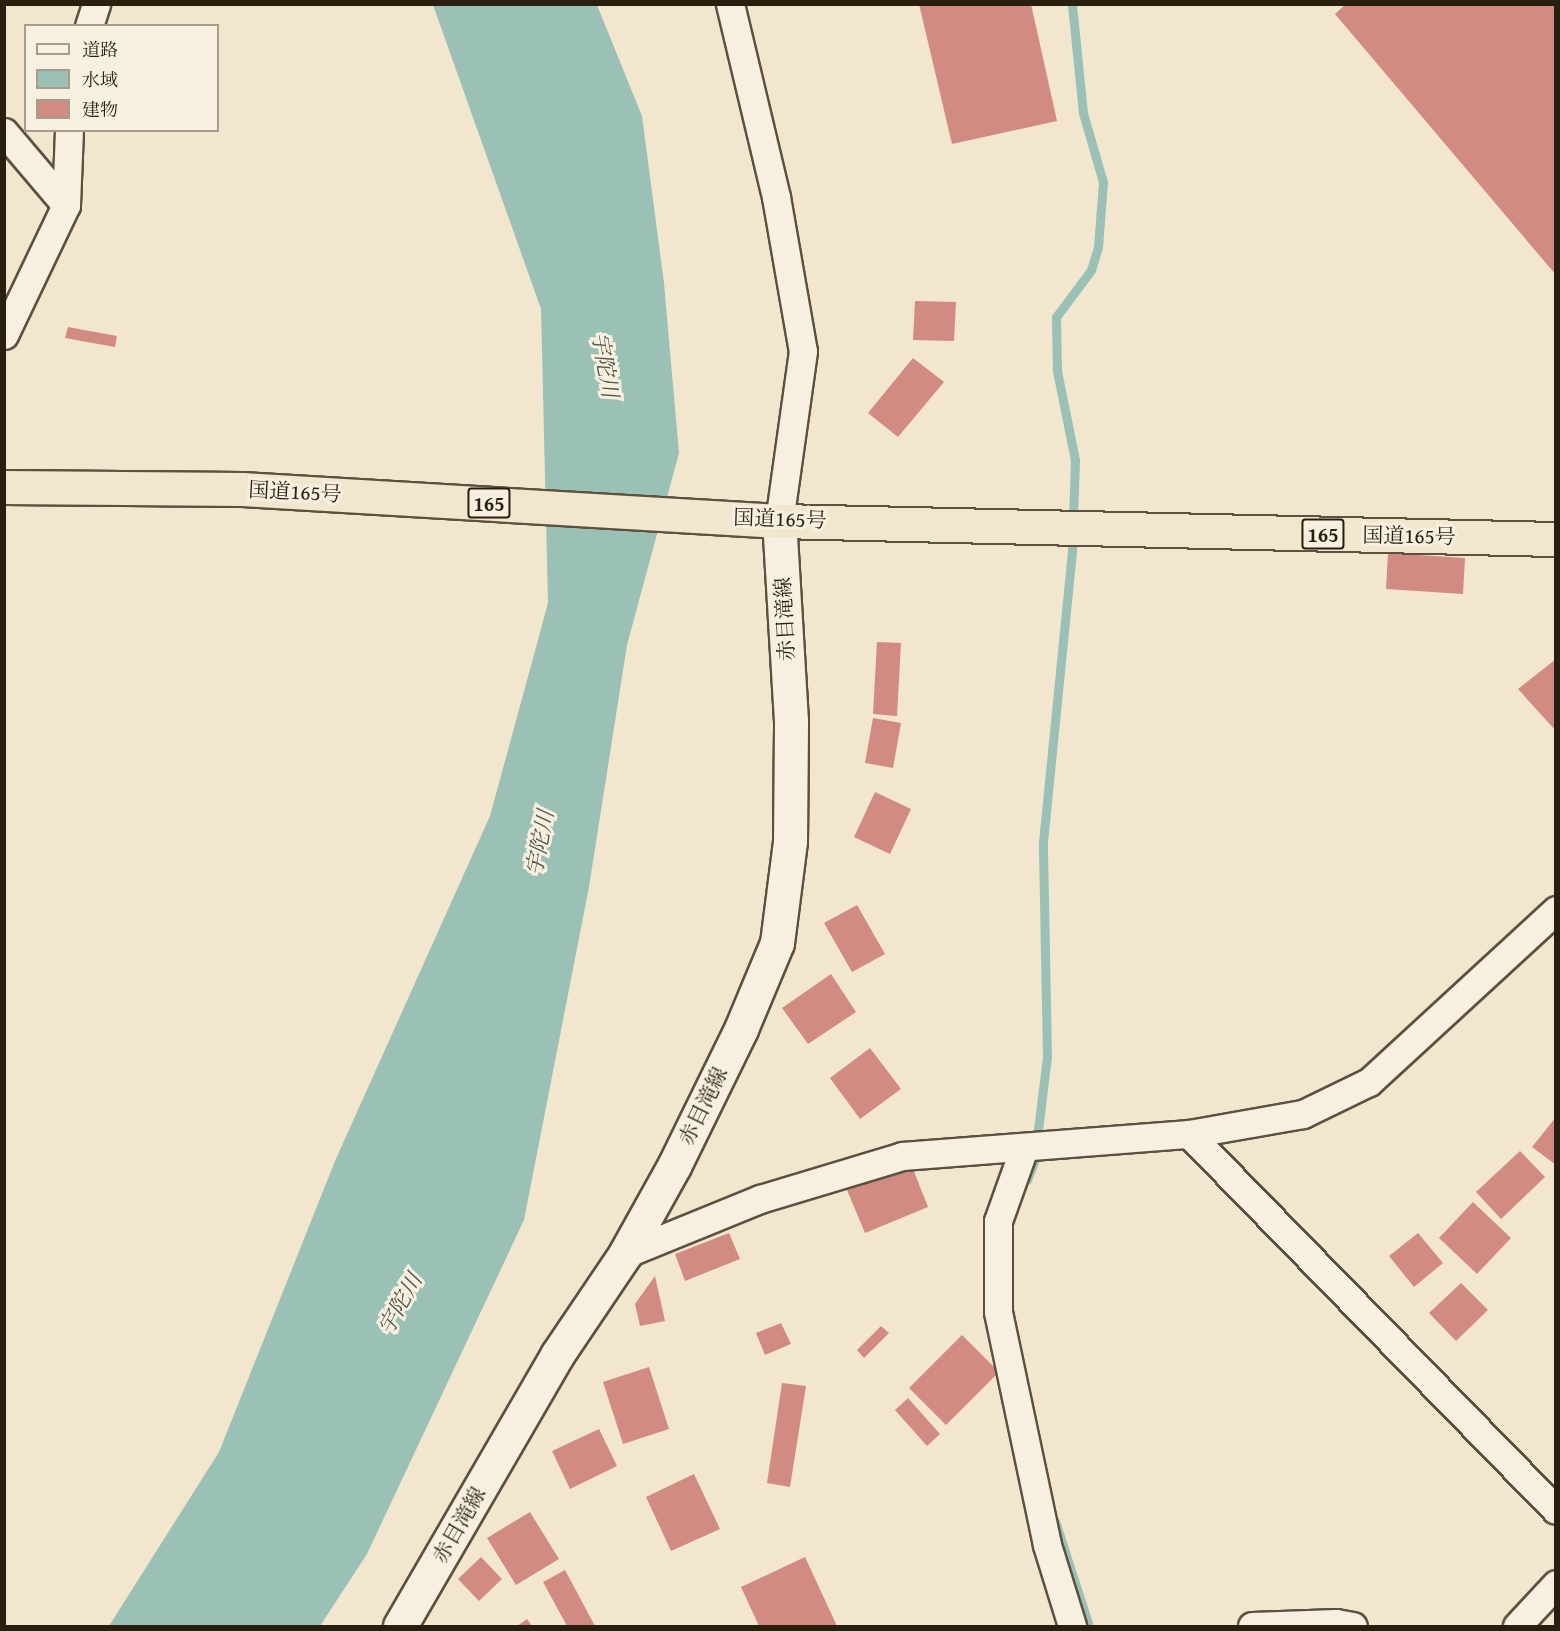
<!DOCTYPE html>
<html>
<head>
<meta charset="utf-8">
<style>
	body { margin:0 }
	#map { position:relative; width:1560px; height:1631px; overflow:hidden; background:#f3e6ce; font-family:"Gentium Book Plus","Noto Serif JP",serif }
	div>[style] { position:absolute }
	.water>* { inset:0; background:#9bc0b6 }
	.stream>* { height:9px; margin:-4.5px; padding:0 4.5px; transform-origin:4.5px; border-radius:4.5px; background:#9bc0b6 }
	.building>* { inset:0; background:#d18b82 }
	.roads { filter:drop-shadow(2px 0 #5c513f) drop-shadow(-2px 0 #5c513f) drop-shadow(0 2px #5c513f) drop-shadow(0 -2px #5c513f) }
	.street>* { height:27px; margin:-13.5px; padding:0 13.5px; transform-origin:13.5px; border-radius:13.5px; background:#f7efdf }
	.secondary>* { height:33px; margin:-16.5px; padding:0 16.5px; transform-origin:16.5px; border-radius:16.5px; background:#f7efdf }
	.highway>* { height:33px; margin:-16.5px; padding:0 16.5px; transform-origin:16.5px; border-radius:16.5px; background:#f3e6ce }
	span { translate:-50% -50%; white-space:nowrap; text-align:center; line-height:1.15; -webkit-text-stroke:6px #f7efdf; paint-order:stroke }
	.shield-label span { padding:2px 4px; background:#f7efdf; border:2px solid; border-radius:4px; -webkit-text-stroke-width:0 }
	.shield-label { font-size:20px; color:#2a1f0f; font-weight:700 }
	.street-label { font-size:21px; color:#2a1f0f }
	.water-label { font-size:22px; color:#525749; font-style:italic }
	.frame { position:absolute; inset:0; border:6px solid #2a1f0f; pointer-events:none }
	.legend { position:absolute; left:24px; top:24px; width:195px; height:108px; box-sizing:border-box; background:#f7efdf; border:2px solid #a59c8c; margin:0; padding:8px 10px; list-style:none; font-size:18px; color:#2a1f0f }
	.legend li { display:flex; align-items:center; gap:12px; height:30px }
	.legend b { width:30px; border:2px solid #a59c8c }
</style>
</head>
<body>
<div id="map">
	<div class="water">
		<i style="clip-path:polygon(433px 5px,597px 5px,642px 116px,664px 283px,679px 453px,627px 645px,589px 887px,524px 1220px,367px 1554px,320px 1626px,109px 1626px,219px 1452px,335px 1161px,490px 816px,548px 603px,541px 309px)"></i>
	</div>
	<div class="stream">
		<i style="left:1038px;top:1130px;width:74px;rotate:-83deg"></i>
		<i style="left:1047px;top:1057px;width:215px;rotate:-91.1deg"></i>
		<i style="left:1043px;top:842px;width:293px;rotate:-84.3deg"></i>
		<i style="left:1072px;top:550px;width:90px;rotate:-88.1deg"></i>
		<i style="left:1075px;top:460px;width:91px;rotate:-101.4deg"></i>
		<i style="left:1057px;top:371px;width:54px;rotate:-91.1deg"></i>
		<i style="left:1056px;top:317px;width:59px;rotate:-53.3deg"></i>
		<i style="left:1091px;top:270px;width:24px;rotate:-73deg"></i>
		<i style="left:1098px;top:247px;width:65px;rotate:-85.6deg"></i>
		<i style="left:1103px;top:182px;width:72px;rotate:-106.2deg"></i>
		<i style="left:1083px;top:113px;width:110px;rotate:-95.8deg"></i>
		<i style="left:1027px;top:1180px;width:25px;rotate:-69deg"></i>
		<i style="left:1055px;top:1521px;width:110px;rotate:72.1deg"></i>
	</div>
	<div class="building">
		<i style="clip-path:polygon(919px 4px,1031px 4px,1057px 121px,952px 144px)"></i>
		<i style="clip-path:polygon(1346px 4px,1556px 4px,1556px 275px,1335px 14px)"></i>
		<i style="clip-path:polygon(915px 301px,956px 302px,954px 341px,913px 340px)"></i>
		<i style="clip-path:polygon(68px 327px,117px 336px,115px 347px,65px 338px)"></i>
		<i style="clip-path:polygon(913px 358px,944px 382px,898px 437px,868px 413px)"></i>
		<i style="clip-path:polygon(1388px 553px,1465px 558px,1463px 594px,1386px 589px)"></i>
		<i style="clip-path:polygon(877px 642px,901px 643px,897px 716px,873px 714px)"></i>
		<i style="clip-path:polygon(1556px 659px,1556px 731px,1518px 689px)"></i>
		<i style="clip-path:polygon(873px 718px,901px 723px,893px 768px,865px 763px)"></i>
		<i style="clip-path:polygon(875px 792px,911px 809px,890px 854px,854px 837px)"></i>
		<i style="clip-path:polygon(857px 905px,885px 954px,852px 972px,824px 923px)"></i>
		<i style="clip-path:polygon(831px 974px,856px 1012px,808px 1044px,782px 1008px)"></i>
		<i style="clip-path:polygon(870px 1048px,901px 1089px,860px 1119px,830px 1078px)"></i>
		<i style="clip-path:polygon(1556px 1117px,1556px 1165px,1532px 1147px)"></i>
		<i style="clip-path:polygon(1520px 1151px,1545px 1177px,1501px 1219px,1476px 1192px)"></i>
		<i style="clip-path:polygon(911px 1164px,928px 1207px,865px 1233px,847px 1190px)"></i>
		<i style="clip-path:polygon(1473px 1202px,1511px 1238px,1477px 1274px,1439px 1238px)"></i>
		<i style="clip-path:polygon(729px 1233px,740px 1259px,685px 1281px,675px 1254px)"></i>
		<i style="clip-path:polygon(1418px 1233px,1443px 1263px,1414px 1287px,1389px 1256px)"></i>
		<i style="clip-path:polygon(655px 1276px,665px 1321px,640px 1326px,635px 1304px)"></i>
		<i style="clip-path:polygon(1461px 1283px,1488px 1310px,1456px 1341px,1429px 1313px)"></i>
		<i style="clip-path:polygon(781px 1323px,791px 1344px,765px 1355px,756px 1333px)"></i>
		<i style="clip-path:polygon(881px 1326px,889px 1333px,864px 1358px,857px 1350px)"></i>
		<i style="clip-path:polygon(962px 1335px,999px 1372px,946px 1425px,909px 1388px)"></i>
		<i style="clip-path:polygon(649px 1367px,669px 1429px,623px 1444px,603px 1382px)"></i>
		<i style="clip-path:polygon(782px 1383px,806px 1386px,790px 1487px,767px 1483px)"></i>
		<i style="clip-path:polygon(908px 1398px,940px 1434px,927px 1446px,895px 1410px)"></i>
		<i style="clip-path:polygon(599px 1429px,617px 1466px,570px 1489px,552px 1451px)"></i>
		<i style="clip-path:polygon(694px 1474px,720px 1529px,671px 1551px,646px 1497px)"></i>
		<i style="clip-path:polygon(530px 1512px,559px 1559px,516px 1585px,487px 1538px)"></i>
		<i style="clip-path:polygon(481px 1557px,502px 1579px,479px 1601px,458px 1579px)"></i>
		<i style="clip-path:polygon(805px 1557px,837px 1626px,759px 1626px,741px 1587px)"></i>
		<i style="clip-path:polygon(565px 1570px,595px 1626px,567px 1626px,543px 1582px)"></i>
		<i style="clip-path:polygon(527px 1619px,532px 1626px,517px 1626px)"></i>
	</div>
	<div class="roads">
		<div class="street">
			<i style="left:730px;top:4px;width:198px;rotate:76.6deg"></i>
			<i style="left:776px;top:197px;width:156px;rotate:80.1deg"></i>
			<i style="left:803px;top:351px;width:172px;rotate:98deg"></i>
			<i style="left:89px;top:26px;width:23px;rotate:-72deg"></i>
			<i style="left:4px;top:132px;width:96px;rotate:49.7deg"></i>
			<i style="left:4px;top:335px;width:144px;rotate:-64.5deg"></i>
			<i style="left:66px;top:205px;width:75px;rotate:-87.7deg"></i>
			<i style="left:1189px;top:1134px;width:525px;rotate:45.69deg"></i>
			<i style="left:1024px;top:1148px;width:77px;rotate:109.6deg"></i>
			<i style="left:998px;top:1221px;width:91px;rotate:90deg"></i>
			<i style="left:998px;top:1312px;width:238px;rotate:78.1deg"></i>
			<i style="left:1047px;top:1545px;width:85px;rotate:72.8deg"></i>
			<i style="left:625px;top:1254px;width:146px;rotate:-22.2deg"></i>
			<i style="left:760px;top:1199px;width:148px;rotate:-16.8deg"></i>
			<i style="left:902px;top:1156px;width:288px;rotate:-4.4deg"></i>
			<i style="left:1189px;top:1134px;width:116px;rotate:-10deg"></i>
			<i style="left:1303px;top:1114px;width:73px;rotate:-25.9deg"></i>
			<i style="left:1369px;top:1082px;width:254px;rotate:-42.6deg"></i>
			<i style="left:1252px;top:1626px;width:84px;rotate:-2deg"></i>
			<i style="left:1336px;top:1623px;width:17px;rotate:10deg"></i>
			<i style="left:1517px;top:1626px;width:57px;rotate:-47.1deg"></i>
		</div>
		<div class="secondary">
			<i style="left:400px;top:1626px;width:313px;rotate:-59.9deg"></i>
			<i style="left:557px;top:1355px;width:122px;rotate:-56deg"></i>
			<i style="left:625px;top:1254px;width:101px;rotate:-60.9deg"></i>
			<i style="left:674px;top:1166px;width:153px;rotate:-63.9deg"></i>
			<i style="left:741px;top:1029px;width:93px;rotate:-67.3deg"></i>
			<i style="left:777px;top:943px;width:103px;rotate:-82.7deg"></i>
			<i style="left:790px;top:841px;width:120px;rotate:-89.5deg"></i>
			<i style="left:791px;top:721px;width:200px;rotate:-93.4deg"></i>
		</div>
		<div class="highway">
			<i style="left:4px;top:487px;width:238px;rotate:0.5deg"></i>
			<i style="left:242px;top:489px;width:538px;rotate:3.41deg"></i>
			<i style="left:779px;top:521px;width:777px;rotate:1.33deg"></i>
		</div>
	</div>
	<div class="shield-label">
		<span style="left:489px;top:503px">165</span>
		<span style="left:1323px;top:534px">165</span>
	</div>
	<div class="street-label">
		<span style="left:295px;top:492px;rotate:3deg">国道165号</span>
		<span style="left:780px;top:519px;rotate:2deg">国道165号</span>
		<span style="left:1409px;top:536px;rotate:1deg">国道165号</span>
		<span style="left:785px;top:619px;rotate:-93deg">赤目滝線</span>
		<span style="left:703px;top:1106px;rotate:-64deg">赤目滝線</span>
		<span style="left:459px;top:1525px;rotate:-60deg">赤目滝線</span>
	</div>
	<div class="water-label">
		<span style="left:605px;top:365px;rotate:80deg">宇陀川</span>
		<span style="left:540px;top:843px;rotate:-79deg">宇陀川</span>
		<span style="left:400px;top:1304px;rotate:-61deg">宇陀川</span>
	</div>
	<div class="frame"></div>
	<ul class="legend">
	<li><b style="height:8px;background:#f7efdf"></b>道路</li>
	<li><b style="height:16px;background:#9bc0b6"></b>水域</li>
	<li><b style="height:16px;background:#d18b82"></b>建物</li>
	</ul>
</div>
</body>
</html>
